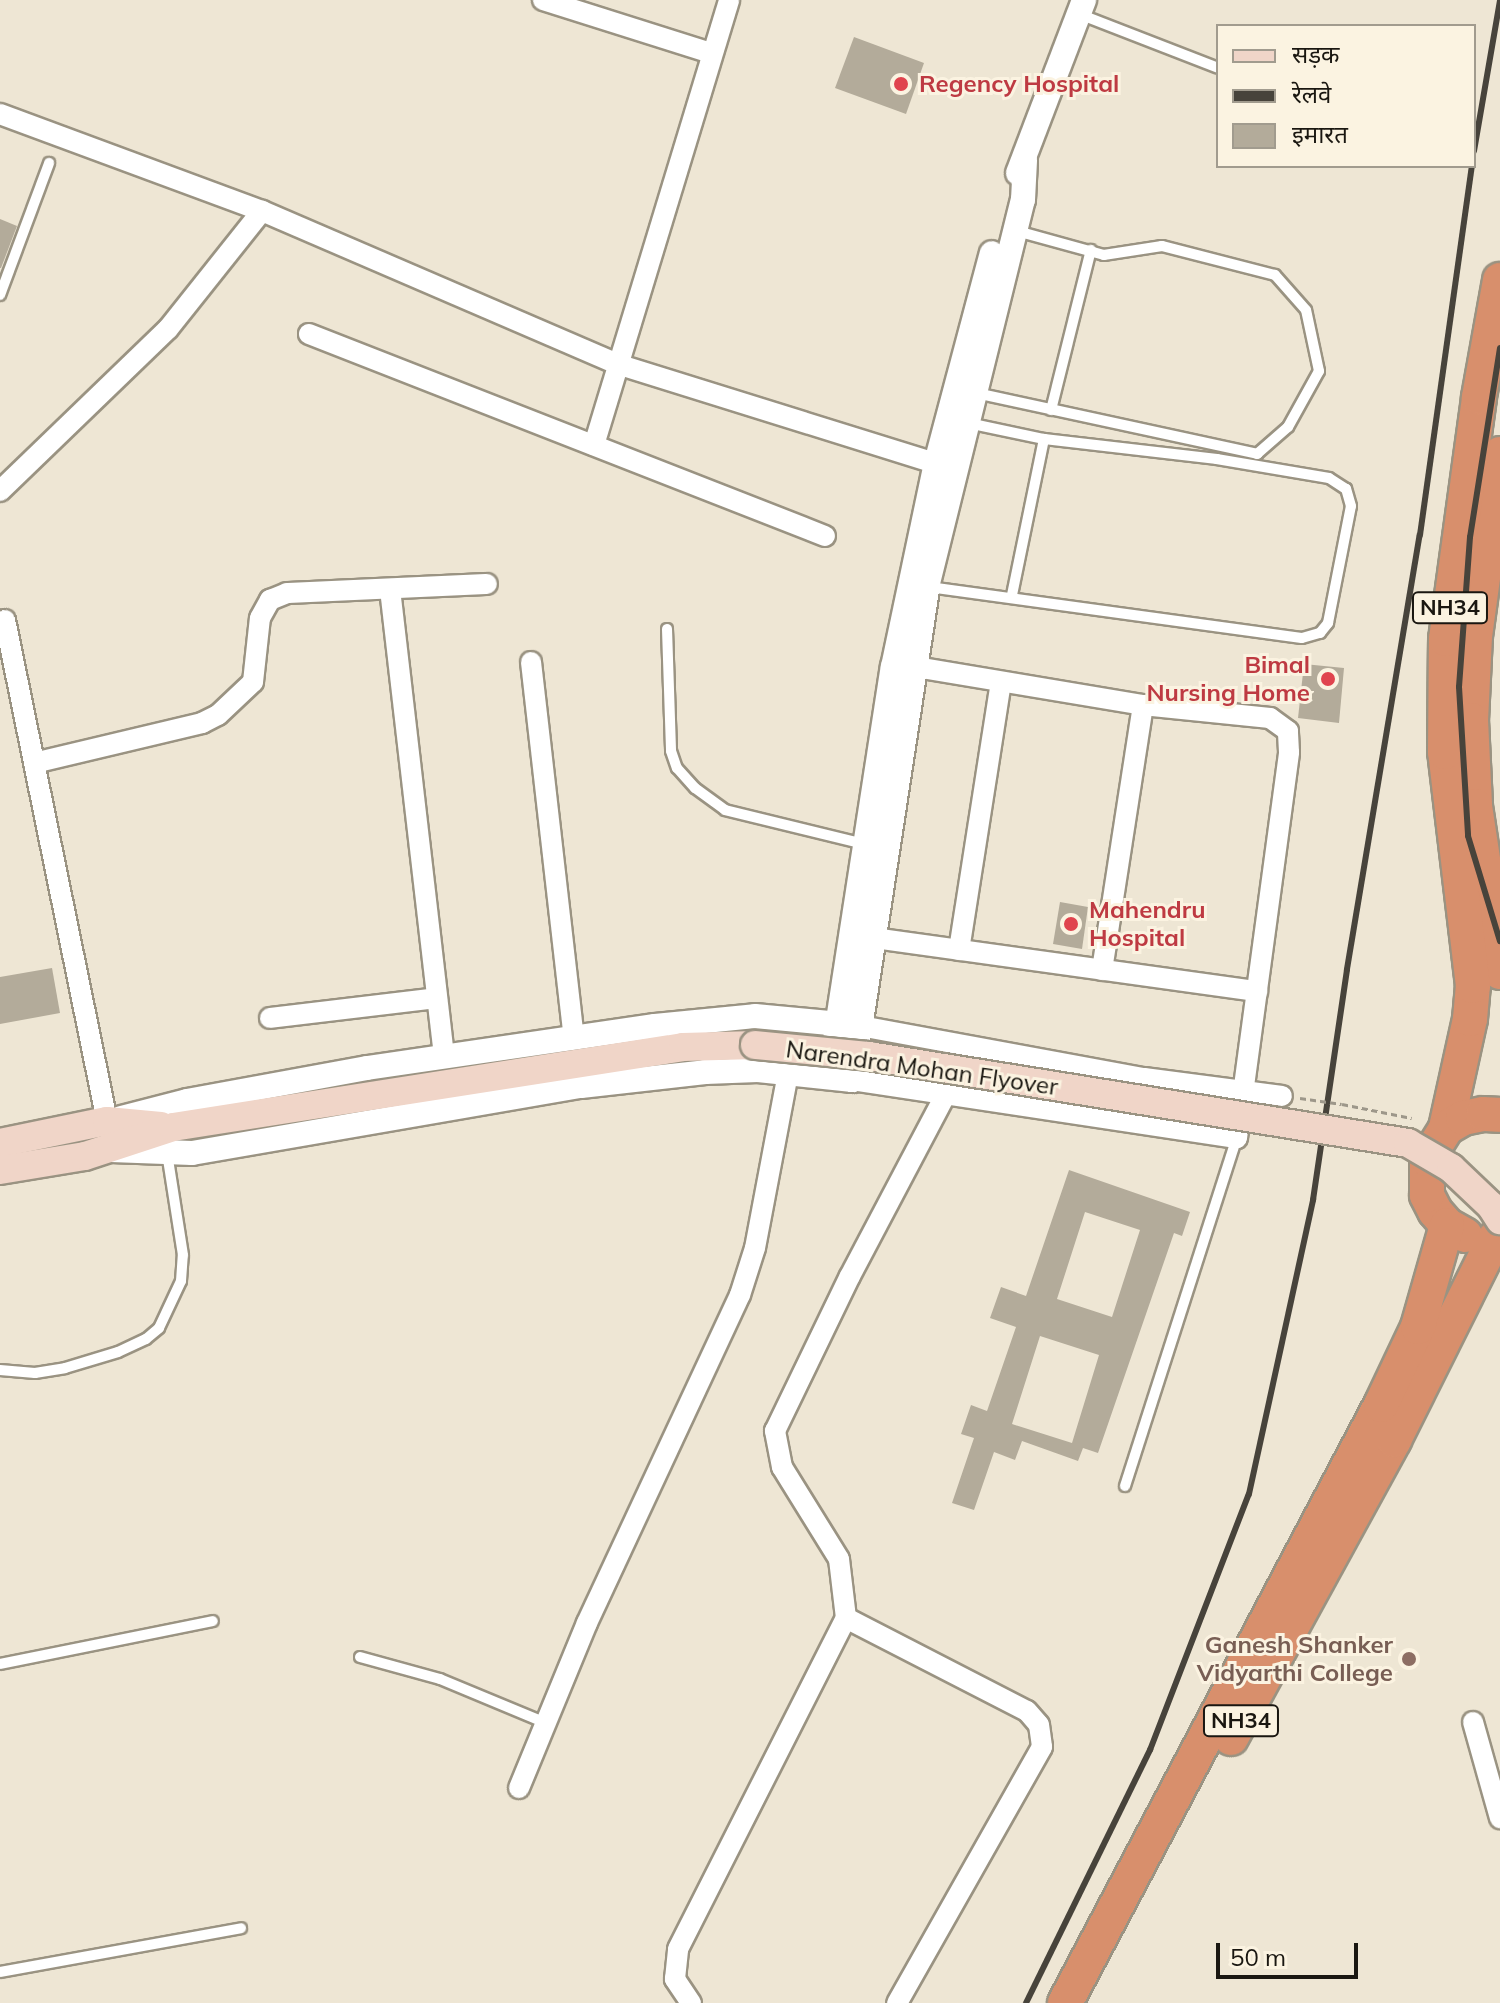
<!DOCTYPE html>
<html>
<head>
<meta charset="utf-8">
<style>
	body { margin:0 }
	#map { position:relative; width:1500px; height:2003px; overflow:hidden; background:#eee6d4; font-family:Mulish,"Noto Sans Devanagari",sans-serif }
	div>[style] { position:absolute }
	.building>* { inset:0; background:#b3ab9a }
	.path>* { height:3px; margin-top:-1.5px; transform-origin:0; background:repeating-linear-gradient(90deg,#9d978a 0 6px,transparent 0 10px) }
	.roads { filter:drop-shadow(2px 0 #9a9382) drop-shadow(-2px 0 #9a9382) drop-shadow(0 2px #9a9382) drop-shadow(0 -2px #9a9382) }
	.service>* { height:10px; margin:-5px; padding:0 5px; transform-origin:5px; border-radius:5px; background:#fff }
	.minor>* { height:20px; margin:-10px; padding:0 10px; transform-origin:10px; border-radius:10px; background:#fff }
	.tertiary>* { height:24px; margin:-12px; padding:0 12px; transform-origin:12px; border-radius:12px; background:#fff }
	.secondary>* { height:28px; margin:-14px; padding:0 14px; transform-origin:14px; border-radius:14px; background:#f0d5c8 }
	.trunk>* { height:34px; margin:-17px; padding:0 17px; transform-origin:17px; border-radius:17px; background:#d88f6c }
	.rail>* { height:6px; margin:-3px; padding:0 3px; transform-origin:3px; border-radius:3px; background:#47433b }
	.path-bridge>* { height:3px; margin-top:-1.5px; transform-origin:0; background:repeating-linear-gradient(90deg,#9d978a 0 6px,transparent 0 10px) }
	.bridges { filter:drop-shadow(2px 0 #9a9382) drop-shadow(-2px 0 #9a9382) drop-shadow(0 2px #9a9382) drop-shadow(0 -2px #9a9382) }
	.secondary-bridge>* { height:28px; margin:-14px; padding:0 14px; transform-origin:14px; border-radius:14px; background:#f0d5c8 }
	.dots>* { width:22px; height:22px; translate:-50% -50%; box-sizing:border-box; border:4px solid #fbf3e1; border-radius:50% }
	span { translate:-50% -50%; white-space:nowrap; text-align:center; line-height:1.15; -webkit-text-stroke:6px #fbf3e1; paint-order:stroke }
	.shield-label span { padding:2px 6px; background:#fbf3e1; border:2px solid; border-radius:6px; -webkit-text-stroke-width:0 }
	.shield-label { font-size:22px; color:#1a1711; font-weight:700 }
	.health-label { font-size:24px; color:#be3a42; font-weight:700 }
	.left { translate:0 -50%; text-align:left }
	.right { translate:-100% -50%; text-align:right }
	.street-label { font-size:24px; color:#1a1711 }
	.education-label { font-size:24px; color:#785e54; font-weight:700 }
	.legend { position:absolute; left:1216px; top:24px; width:260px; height:144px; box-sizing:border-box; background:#fbf3e1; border:2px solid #a19b8e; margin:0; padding:10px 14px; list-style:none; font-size:24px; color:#1a1711 }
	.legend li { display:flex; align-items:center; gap:16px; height:40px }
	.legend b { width:40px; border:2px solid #a19b8e }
	.scale { position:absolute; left:1216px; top:1943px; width:142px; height:36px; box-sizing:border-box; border:4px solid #1a1711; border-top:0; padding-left:10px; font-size:24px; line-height:28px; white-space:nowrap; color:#1a1711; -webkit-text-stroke:6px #fbf3e1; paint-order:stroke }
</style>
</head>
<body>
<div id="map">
	<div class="building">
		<i style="clip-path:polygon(854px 37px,924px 63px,906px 114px,835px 88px)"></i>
		<i style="clip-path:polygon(0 219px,17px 226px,1px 268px,0 268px)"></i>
		<i style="clip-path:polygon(1304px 664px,1344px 668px,1339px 723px,1298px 718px)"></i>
		<i style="clip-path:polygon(1060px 902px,1088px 907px,1082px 949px,1053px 944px)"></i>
		<i style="clip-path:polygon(52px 968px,60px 1013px,0 1024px,0 977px)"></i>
		<i style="clip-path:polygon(evenodd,1069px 1170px,1190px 1212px,1182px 1236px,1174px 1233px,1098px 1453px,1083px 1448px,1078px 1461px,1022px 1441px,1015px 1460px,994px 1452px,974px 1510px,952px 1503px,974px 1438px,961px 1434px,971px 1405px,987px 1411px,1016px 1327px,990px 1318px,1001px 1287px,1026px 1296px,1069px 1170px,1085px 1212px,1140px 1230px,1112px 1317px,1057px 1299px,1085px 1212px,1069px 1170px,1040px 1336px,1099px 1355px,1072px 1443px,1012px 1424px,1040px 1336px)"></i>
	</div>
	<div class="path">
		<i style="left:1342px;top:1104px;width:71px;rotate:11.3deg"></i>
	</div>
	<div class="roads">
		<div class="service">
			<i style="left:1079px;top:14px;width:149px;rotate:21.2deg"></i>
			<i style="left:0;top:295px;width:141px;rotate:-69.6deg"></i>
			<i style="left:976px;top:393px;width:288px;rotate:12.2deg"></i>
			<i style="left:1257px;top:454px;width:41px;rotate:-41.1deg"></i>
			<i style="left:1288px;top:427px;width:64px;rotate:-61deg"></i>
			<i style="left:1319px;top:371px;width:62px;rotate:-102deg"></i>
			<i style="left:1306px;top:310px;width:47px;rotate:-131.5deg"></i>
			<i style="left:1275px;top:275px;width:117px;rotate:-165.6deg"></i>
			<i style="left:1162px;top:246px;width:59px;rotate:171.2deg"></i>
			<i style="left:1104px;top:255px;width:90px;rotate:-164.6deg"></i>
			<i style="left:1051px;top:410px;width:165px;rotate:-76deg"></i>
			<i style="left:968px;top:423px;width:78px;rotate:11.9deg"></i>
			<i style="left:929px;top:587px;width:376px;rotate:7.8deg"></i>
			<i style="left:1302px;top:638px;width:19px;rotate:-16deg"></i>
			<i style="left:1320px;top:633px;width:13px;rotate:-51deg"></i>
			<i style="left:1328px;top:623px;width:119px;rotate:-78.9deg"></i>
			<i style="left:1351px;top:506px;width:18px;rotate:-106deg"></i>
			<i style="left:1346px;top:489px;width:20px;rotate:-147deg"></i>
			<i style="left:1329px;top:478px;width:114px;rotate:-170.4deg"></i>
			<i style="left:1217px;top:459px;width:174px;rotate:-173.4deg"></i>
			<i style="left:1044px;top:439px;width:159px;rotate:101.6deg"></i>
			<i style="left:667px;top:629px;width:122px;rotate:88.1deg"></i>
			<i style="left:671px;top:751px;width:18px;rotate:71deg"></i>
			<i style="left:677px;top:768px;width:27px;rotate:48deg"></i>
			<i style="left:695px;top:788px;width:37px;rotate:36deg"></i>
			<i style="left:725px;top:810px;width:144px;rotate:13.7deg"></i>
			<i style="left:0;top:1370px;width:35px;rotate:5deg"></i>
			<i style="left:35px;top:1373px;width:30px;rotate:-9deg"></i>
			<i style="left:65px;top:1368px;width:55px;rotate:-16.8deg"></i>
			<i style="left:118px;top:1352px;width:31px;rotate:-25deg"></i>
			<i style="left:146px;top:1339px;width:17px;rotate:-40deg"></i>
			<i style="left:159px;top:1328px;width:52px;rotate:-64.9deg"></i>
			<i style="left:181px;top:1281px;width:26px;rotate:-86deg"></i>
			<i style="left:183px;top:1255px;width:103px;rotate:-98.9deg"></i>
			<i style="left:1125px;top:1486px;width:366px;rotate:-72.2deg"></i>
			<i style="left:360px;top:1657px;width:83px;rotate:15.4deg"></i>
			<i style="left:440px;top:1679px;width:115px;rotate:22.5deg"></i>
			<i style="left:0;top:1664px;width:217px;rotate:-11.4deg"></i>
			<i style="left:0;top:1972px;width:245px;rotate:-10.3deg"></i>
		</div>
		<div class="minor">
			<i style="left:543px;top:0;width:176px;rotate:17.5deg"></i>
			<i style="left:0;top:114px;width:279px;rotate:20.3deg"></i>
			<i style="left:262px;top:211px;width:387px;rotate:23.3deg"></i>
			<i style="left:617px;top:364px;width:350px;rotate:17.3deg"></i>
			<i style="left:309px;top:334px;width:554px;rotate:21.38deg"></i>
			<i style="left:594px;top:445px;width:465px;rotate:-73.1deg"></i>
			<i style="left:0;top:491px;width:233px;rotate:-44deg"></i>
			<i style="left:168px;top:329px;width:151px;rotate:-51.5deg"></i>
			<i style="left:390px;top:589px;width:471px;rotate:83.4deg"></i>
			<i style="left:5px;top:620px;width:511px;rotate:78.49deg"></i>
			<i style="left:531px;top:662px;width:377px;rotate:83.5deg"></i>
			<i style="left:34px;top:763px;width:173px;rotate:-13.4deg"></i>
			<i style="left:202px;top:723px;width:18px;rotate:-27deg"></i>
			<i style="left:218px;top:715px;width:48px;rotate:-43.3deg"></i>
			<i style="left:253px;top:682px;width:64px;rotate:-83.8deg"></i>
			<i style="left:260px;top:618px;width:21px;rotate:-61deg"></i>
			<i style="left:270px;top:600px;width:18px;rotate:-22deg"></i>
			<i style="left:287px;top:593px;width:200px;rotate:-2.6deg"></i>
			<i style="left:874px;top:938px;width:387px;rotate:7.9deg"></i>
			<i style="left:959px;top:950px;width:271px;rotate:-81.1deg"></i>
			<i style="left:1102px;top:970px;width:268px;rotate:-81.2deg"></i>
			<i style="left:270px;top:1018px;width:168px;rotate:-6.8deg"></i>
			<i style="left:860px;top:1026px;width:289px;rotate:10.4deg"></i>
			<i style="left:1144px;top:1078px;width:139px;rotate:7.4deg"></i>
			<i style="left:852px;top:1080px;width:389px;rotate:8.6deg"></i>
			<i style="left:1237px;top:1138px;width:389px;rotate:-82.3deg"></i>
			<i style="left:1289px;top:752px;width:21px;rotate:-93deg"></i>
			<i style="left:1288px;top:731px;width:22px;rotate:-144deg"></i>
			<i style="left:1270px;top:718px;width:128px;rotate:-174.2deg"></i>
			<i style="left:1143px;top:705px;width:231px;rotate:-170.5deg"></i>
			<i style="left:846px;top:1618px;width:59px;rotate:-96.8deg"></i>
			<i style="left:839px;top:1559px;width:108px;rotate:-121.8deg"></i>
			<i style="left:782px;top:1467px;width:37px;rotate:-101deg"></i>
			<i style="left:775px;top:1431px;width:172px;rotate:-64.2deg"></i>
			<i style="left:850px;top:1276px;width:206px;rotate:-62.2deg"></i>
			<i style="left:1473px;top:1722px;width:100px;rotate:74.3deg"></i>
			<i style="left:519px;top:1788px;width:178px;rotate:-67.6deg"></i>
			<i style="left:587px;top:1623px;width:362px;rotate:-65deg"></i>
			<i style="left:740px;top:1295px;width:49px;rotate:-72.3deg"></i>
			<i style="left:755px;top:1248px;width:178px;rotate:-79.3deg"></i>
			<i style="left:691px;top:2003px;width:29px;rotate:-124deg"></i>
			<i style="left:675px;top:1979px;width:30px;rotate:-84deg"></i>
			<i style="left:678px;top:1949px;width:371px;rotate:-63.1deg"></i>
			<i style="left:846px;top:1618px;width:203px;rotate:27.2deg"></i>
			<i style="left:1027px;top:1711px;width:18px;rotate:49deg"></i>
			<i style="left:1039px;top:1725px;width:22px;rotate:82deg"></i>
			<i style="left:1042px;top:1747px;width:294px;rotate:119.5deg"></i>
		</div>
		<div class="tertiary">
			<i style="left:1018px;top:173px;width:185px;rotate:-69.1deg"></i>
			<i style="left:830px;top:1072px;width:410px;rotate:-81.2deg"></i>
			<i style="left:893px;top:667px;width:208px;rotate:-78.1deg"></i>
			<i style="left:936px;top:463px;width:217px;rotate:-75.1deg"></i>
			<i style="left:121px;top:1118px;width:68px;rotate:-14.4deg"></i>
			<i style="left:187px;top:1101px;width:183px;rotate:-10.4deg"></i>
			<i style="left:367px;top:1068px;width:291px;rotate:-8.3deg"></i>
			<i style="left:655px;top:1026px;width:100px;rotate:-5.7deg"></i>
			<i style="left:755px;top:1016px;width:96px;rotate:5.4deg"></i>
			<i style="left:111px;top:1150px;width:81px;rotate:2.1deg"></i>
			<i style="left:192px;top:1153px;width:395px;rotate:-9.8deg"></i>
			<i style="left:581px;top:1086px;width:125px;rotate:-6.4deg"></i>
			<i style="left:705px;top:1072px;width:53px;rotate:-2.2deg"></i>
			<i style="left:758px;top:1070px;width:95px;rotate:6.1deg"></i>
			<i style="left:852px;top:1080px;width:499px;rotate:-81.3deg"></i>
			<i style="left:927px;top:587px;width:399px;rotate:-76.1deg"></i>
			<i style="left:1023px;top:200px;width:40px;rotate:-87.1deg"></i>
		</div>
		<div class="secondary">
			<i style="left:0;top:1143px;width:109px;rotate:-11.6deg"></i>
			<i style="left:107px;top:1121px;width:54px;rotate:5.3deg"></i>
			<i style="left:0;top:1170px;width:86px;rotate:-9.4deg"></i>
			<i style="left:85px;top:1156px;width:93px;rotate:-18.2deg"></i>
			<i style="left:173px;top:1127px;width:516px;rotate:-8.91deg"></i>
			<i style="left:683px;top:1047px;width:72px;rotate:-1.6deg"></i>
		</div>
		<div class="trunk">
			<i style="left:1500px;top:454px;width:184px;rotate:97.8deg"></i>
			<i style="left:1475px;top:636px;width:84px;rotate:92.7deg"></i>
			<i style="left:1471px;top:720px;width:86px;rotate:87.3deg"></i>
			<i style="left:1475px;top:806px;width:168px;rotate:81.4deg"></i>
			<i style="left:1446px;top:1128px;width:112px;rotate:-77.6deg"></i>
			<i style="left:1470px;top:1019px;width:33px;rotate:-85deg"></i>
			<i style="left:1473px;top:986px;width:236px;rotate:-96.8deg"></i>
			<i style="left:1445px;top:752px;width:113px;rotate:-89.5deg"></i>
			<i style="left:1446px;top:639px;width:244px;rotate:-82.2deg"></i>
			<i style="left:1479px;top:397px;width:119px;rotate:-79.8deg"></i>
			<i style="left:1465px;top:1235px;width:21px;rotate:-151deg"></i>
			<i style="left:1447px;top:1225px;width:18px;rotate:-131deg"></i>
			<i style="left:1435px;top:1211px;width:18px;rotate:-117deg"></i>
			<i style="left:1427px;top:1195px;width:36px;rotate:-90deg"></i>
			<i style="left:1427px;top:1159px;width:36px;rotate:-58deg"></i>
			<i style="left:1446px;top:1128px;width:20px;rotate:-30deg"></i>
			<i style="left:1463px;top:1118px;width:20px;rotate:-11deg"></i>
			<i style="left:1483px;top:1114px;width:17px;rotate:3deg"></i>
			<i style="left:1231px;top:1738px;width:340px;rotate:-61.3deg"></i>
			<i style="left:1394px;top:1440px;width:225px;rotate:-63.5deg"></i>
			<i style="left:1065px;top:2003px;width:676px;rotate:-62.15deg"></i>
			<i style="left:1381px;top:1405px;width:86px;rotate:-64.6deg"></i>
			<i style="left:1418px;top:1327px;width:106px;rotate:-74.1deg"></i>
		</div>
	</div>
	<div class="rail">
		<i style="left:1474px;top:151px;width:153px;rotate:-80.2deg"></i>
		<i style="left:1500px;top:348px;width:191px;rotate:99deg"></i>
		<i style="left:1470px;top:537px;width:150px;rotate:94.2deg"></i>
		<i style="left:1459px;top:687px;width:149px;rotate:86.5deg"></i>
		<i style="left:1468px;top:836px;width:110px;rotate:73.1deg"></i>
		<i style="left:1026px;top:2003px;width:282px;rotate:-63.9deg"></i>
		<i style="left:1150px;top:1750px;width:274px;rotate:-68.9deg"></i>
		<i style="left:1249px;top:1494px;width:301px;rotate:-77.7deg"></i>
		<i style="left:1313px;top:1200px;width:233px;rotate:-81.6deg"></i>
		<i style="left:1347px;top:969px;width:440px;rotate:-80.5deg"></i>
		<i style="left:1420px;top:535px;width:373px;rotate:-82deg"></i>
	</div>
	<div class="path-bridge">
		<i style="left:1300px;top:1098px;width:42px;rotate:8.1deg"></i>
	</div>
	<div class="bridges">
		<div class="secondary-bridge">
			<i style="left:755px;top:1045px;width:115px;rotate:5.5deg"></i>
			<i style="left:869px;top:1056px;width:546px;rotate:9.17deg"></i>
			<i style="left:1408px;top:1143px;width:50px;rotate:30.2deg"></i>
			<i style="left:1451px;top:1168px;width:55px;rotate:43.5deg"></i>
			<i style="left:1491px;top:1206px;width:17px;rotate:57deg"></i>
		</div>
	</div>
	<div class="dots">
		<i style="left:901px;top:84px;background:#e0444e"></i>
		<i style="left:1328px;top:679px;background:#e0444e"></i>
		<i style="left:1071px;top:924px;background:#e0444e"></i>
		<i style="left:1409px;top:1659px;background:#8d6e63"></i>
	</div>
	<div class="shield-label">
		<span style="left:1450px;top:608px">NH34</span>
		<span style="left:1241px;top:1721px">NH34</span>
	</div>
	<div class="health-label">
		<span class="left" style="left:919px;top:84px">Regency Hospital</span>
		<span class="right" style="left:1310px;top:679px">Bimal<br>Nursing Home</span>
		<span class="left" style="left:1089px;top:924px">Mahendru<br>Hospital</span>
	</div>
	<div class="street-label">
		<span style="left:922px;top:1068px;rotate:8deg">Narendra Mohan Flyover</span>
	</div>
	<div class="education-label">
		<span class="right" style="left:1393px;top:1659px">Ganesh Shanker<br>Vidyarthi College</span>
	</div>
	<ul class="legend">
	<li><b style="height:10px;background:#f0d5c8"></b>सड़क</li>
	<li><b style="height:10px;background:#47433b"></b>रेलवे</li>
	<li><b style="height:22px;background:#b3ab9a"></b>इमारत</li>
	</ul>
	<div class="scale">50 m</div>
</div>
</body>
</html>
